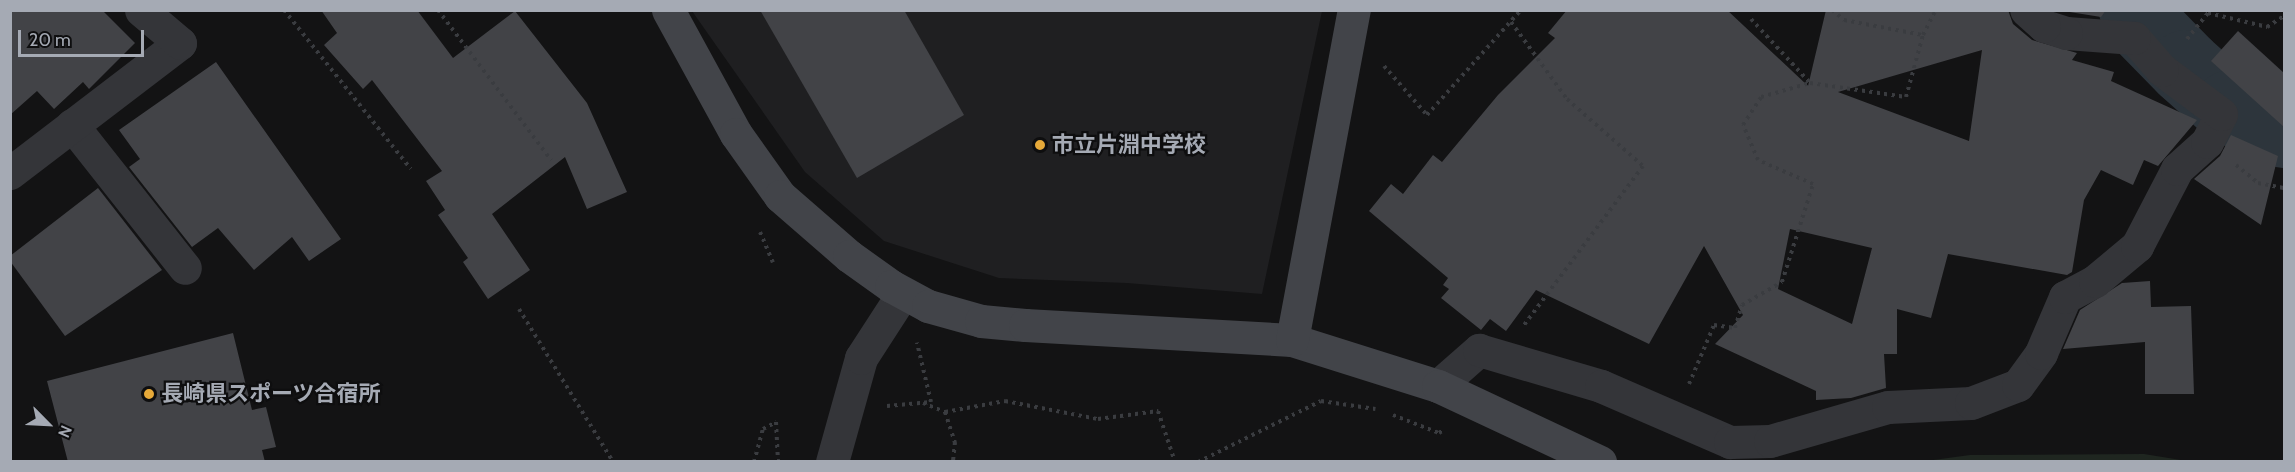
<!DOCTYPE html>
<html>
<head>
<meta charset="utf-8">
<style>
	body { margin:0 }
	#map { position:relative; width:2295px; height:472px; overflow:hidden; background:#131314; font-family:Cabin,"Noto Sans JP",sans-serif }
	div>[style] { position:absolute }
	.built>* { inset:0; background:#1f1f21 }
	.green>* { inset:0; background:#1f2620 }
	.river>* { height:75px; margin:-37.5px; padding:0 37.5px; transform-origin:37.5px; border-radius:37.5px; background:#2d353c }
	.building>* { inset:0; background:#424347 }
	.path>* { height:4px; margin-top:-2px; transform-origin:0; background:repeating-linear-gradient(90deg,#3a3c40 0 3px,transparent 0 7.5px) }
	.street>* { height:33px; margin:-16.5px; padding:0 16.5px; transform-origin:16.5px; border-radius:16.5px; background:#343539 }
	.secondary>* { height:33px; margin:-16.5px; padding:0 16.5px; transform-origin:16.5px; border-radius:16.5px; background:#424449 }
	.dots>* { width:16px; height:16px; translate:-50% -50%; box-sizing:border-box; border:3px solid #0e0e0f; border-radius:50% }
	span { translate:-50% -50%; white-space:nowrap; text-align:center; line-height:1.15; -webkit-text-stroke:4.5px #0e0e0f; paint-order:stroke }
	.poi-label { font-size:22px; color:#a5aab4; font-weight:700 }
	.left { translate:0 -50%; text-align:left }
	.frame { position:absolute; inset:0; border:12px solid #a5aab4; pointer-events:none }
	.north { position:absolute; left:18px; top:394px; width:60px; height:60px; -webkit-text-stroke:4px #0e0e0f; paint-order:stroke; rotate:114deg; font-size:16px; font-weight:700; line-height:24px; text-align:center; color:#a5aab4 }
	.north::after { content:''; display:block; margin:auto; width:21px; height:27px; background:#a5aab4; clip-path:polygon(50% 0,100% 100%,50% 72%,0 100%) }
	.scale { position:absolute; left:18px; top:30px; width:126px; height:27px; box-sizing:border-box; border:3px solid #a5aab4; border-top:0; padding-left:8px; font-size:18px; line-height:21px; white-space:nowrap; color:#a5aab4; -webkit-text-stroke:4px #0e0e0f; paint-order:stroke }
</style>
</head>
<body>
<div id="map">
	<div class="built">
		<i style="clip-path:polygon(692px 11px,1322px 11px,1262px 294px,1127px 283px,999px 278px,884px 241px,805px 172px)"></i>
	</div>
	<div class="green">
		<i style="clip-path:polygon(2144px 454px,2187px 461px,1926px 461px,1970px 455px)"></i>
	</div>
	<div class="river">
		<i style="left:2136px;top:10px;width:12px;rotate:70deg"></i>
		<i style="left:2140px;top:21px;width:64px;rotate:45.6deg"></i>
		<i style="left:2185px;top:67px;width:60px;rotate:41.6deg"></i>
		<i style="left:2230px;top:107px;width:59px;rotate:23.1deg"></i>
	</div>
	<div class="building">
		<i style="clip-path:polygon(10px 10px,102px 10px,135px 43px,89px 89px,83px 82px,54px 109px,37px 91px,10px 115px)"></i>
		<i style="clip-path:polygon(321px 10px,417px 10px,453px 58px,515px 11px,587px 103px,627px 192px,587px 209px,565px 157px,492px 214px,530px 270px,488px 299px,463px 262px,468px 258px,438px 215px,445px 210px,426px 181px,442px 171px,372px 80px,363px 89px,324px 45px,337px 33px)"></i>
		<i style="clip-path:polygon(760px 10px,904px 10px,964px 115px,857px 178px)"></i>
		<i style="clip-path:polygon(evenodd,1567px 10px,1727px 10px,1808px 86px,1826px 10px,2008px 10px,2013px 24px,2032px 40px,2077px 53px,2072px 60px,2114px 72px,2111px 81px,2197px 120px,2158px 166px,2144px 160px,2133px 185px,2101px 170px,2084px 200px,2072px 272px,2067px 275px,1948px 254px,1931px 318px,1897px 309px,1897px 354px,1884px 354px,1886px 388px,1851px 398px,1816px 400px,1816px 391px,1715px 344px,1743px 315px,1704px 246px,1649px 344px,1536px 290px,1506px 331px,1490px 319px,1481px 330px,1441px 298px,1449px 289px,1443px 285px,1448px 278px,1369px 211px,1391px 184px,1403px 194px,1433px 155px,1442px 162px,1498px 95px,1555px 38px,1548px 33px,1567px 10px,1982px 50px,1969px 141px,1838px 92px,1982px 50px,1567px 10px,1790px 229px,1872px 248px,1852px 324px,1778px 289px,1790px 229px)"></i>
		<i style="clip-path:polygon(2057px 10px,2106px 10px,2101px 17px)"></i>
		<i style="clip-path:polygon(2238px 31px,2284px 73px,2284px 127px,2211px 61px)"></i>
		<i style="clip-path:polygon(216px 62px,341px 239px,309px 261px,292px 237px,254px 270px,218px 228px,192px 247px,129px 167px,140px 159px,119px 130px)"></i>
		<i style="clip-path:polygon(2231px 135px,2278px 156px,2261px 225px,2194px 179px,2220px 156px)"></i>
		<i style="clip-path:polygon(98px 188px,162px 270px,65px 336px,10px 261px,10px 256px)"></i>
		<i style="clip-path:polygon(2150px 281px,2151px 307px,2191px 306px,2194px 394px,2145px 394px,2145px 342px,2063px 349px,2080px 310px,2122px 283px)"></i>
		<i style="clip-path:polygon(233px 333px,252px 410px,266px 407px,276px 447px,262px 450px,265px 462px,68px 462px,47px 381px)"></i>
	</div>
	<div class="path">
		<i style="left:284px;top:10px;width:203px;rotate:51.4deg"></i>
		<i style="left:438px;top:10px;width:188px;rotate:53deg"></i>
		<i style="left:1832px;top:10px;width:16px;rotate:40deg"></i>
		<i style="left:1844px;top:20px;width:80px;rotate:10.8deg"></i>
		<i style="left:2208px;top:13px;width:61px;rotate:13.3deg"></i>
		<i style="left:2267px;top:27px;width:20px;rotate:-33deg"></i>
		<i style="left:1751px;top:19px;width:87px;rotate:47.3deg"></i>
		<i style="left:1810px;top:83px;width:97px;rotate:8.3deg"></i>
		<i style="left:1906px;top:97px;width:64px;rotate:-74.7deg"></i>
		<i style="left:1923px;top:35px;width:28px;rotate:-63deg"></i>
		<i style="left:1511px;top:22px;width:95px;rotate:54deg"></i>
		<i style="left:1567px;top:99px;width:101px;rotate:41.4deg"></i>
		<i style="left:1643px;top:166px;width:199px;rotate:126.8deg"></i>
		<i style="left:2187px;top:39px;width:35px;rotate:-51deg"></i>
		<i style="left:1384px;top:66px;width:65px;rotate:48.7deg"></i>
		<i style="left:1427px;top:115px;width:141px;rotate:-48.2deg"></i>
		<i style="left:2236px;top:165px;width:28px;rotate:39deg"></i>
		<i style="left:2258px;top:183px;width:26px;rotate:11deg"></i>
		<i style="left:760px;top:232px;width:33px;rotate:67deg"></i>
		<i style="left:519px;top:309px;width:180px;rotate:58.4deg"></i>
		<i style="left:1689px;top:384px;width:64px;rotate:-67deg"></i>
		<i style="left:1714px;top:325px;width:21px;rotate:8deg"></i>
		<i style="left:1735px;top:328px;width:24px;rotate:-73deg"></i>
		<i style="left:1742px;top:305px;width:46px;rotate:-29.9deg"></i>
		<i style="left:1782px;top:282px;width:103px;rotate:-72.4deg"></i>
		<i style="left:1813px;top:184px;width:60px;rotate:-156.4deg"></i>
		<i style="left:1758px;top:160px;width:38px;rotate:-113deg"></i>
		<i style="left:1743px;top:125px;width:33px;rotate:-57deg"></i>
		<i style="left:1761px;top:97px;width:51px;rotate:-15.9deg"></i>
		<i style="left:923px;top:403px;width:24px;rotate:22deg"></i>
		<i style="left:945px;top:412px;width:61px;rotate:-10.4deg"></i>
		<i style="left:1005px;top:401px;width:95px;rotate:11deg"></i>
		<i style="left:1098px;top:419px;width:61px;rotate:-7.6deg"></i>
		<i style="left:1158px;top:411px;width:54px;rotate:71.6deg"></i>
		<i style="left:887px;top:406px;width:44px;rotate:-5.2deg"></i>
		<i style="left:931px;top:402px;width:61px;rotate:-103.3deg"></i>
		<i style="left:945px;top:412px;width:32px;rotate:72deg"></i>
		<i style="left:955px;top:442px;width:20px;rotate:96deg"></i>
		<i style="left:1393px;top:415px;width:49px;rotate:21.4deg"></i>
		<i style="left:1439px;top:433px;width:4px;rotate:-34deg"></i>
		<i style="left:754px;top:462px;width:34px;rotate:-75deg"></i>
		<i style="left:763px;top:429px;width:15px;rotate:-28deg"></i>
		<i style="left:776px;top:422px;width:40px;rotate:87.1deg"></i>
		<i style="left:1198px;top:462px;width:137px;rotate:-26.4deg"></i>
		<i style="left:1321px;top:401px;width:55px;rotate:8.4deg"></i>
	</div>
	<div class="street">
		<i style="left:72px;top:125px;width:182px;rotate:51.7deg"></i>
		<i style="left:10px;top:173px;width:214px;rotate:-37.4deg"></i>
		<i style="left:180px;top:43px;width:51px;rotate:-139.8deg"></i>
		<i style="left:1438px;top:386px;width:55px;rotate:-41.3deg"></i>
		<i style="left:1479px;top:350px;width:127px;rotate:16.4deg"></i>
		<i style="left:1601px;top:386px;width:141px;rotate:23.5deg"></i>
		<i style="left:1730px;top:442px;width:40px;rotate:-1.4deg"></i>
		<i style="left:1770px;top:441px;width:123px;rotate:-16.1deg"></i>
		<i style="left:1888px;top:407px;width:83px;rotate:-2.8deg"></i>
		<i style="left:1971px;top:403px;width:50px;rotate:-21deg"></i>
		<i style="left:2018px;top:385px;width:39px;rotate:-54deg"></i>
		<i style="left:2041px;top:353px;width:61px;rotate:-66.8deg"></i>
		<i style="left:2065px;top:297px;width:34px;rotate:-28deg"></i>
		<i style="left:2095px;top:281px;width:55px;rotate:-39.8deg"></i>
		<i style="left:2137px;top:246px;width:87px;rotate:-62.5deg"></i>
		<i style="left:2177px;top:169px;width:40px;rotate:-42deg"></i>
		<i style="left:2207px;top:142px;width:31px;rotate:-63deg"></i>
		<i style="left:2221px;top:114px;width:74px;rotate:-143.3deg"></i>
		<i style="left:2162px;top:70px;width:43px;rotate:-131.2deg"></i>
		<i style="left:2134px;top:38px;width:68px;rotate:-175.8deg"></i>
		<i style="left:2066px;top:33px;width:23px;rotate:-162deg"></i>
		<i style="left:2044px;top:26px;width:24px;rotate:-138deg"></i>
		<i style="left:832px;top:462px;width:108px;rotate:-74.4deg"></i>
		<i style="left:861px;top:358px;width:77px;rotate:-57.1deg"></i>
	</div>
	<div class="secondary">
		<i style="left:668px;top:10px;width:141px;rotate:61.3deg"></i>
		<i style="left:736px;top:134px;width:76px;rotate:54.6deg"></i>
		<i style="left:780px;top:196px;width:91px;rotate:41deg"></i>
		<i style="left:849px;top:256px;width:52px;rotate:35.5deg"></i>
		<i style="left:891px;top:286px;width:42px;rotate:28.4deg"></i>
		<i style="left:928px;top:306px;width:55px;rotate:15.8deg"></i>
		<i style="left:981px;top:321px;width:44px;rotate:5.2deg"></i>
		<i style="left:1025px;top:325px;width:267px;rotate:3.2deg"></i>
		<i style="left:1292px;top:340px;width:153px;rotate:17.5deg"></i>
		<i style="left:1438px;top:386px;width:179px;rotate:25.1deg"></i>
		<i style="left:1292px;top:340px;width:336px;rotate:-79.4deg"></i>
	</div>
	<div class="dots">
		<i style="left:1040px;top:145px;background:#e6a939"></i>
		<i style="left:149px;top:394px;background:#e6a939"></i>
	</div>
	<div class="poi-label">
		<span class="left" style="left:1052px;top:145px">市立片淵中学校</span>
		<span class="left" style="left:161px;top:394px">長崎県スポーツ合宿所</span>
	</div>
	<div class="frame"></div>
	<div class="north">N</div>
	<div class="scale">20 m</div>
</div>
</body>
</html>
